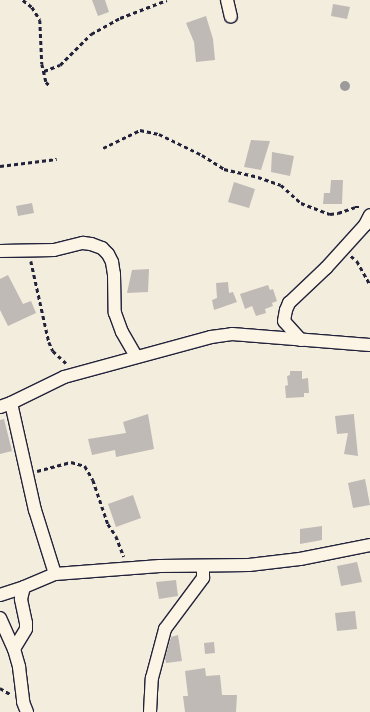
<!DOCTYPE html>
<html>
<head>
<meta charset="utf-8">
<style>
	body { margin:0 }
	#map { position:relative; width:370px; height:712px; overflow:hidden; background:#f3edde; font-family:Dekko,sans-serif }
	div>[style] { position:absolute }
	.building>* { inset:0; background:#bfbab6 }
	.path>* { height:2.5px; margin-top:-1.25px; transform-origin:0; background:repeating-linear-gradient(90deg,#22223b 0 4px,transparent 0 7px) }
	.roads { filter:drop-shadow(1px 0 #22223b) drop-shadow(-1px 0 #22223b) drop-shadow(0 1px #22223b) drop-shadow(0 -1px #22223b) }
	.street>* { height:12px; margin:-6px; padding:0 6px; transform-origin:6px; border-radius:6px; background:#fcf5e5 }
	.trees>* { width:10px; height:10px; margin:-5px; border-radius:50%; background:#9d9a9b }
	span { translate:-50% -50%; white-space:nowrap; text-align:center; line-height:1.15; -webkit-text-stroke:4px #fcf5e5; paint-order:stroke }
</style>
</head>
<body>
<div id="map">
	<div class="building">
		<i style="clip-path:polygon(92px 0,105px 0,109px 12px,98px 16px)"></i>
		<i style="clip-path:polygon(333px 4px,350px 7px,347px 19px,331px 16px)"></i>
		<i style="clip-path:polygon(206px 16px,213px 39px,215px 60px,196px 62px,194px 42px,186px 23px)"></i>
		<i style="clip-path:polygon(251px 140px,270px 141px,261px 170px,244px 167px)"></i>
		<i style="clip-path:polygon(272px 152px,294px 156px,290px 176px,271px 172px)"></i>
		<i style="clip-path:polygon(331px 180px,343px 180px,342px 204px,323px 204px,324px 193px,330px 193px)"></i>
		<i style="clip-path:polygon(234px 182px,255px 189px,249px 208px,228px 202px)"></i>
		<i style="clip-path:polygon(32px 203px,34px 213px,18px 216px,16px 206px)"></i>
		<i style="clip-path:polygon(149px 269px,148px 292px,127px 293px,132px 270px)"></i>
		<i style="clip-path:polygon(8px 275px,23px 304px,31px 301px,36px 313px,8px 326px,0 310px,0 279px)"></i>
		<i style="clip-path:polygon(228px 282px,229px 293px,233px 292px,237px 302px,214px 310px,212px 300px,217px 298px,216px 283px)"></i>
		<i style="clip-path:polygon(268px 285px,270px 290px,273px 289px,277px 301px,272px 303px,273px 306px,265px 309px,266px 313px,256px 316px,252px 306px,245px 309px,240px 294px)"></i>
		<i style="clip-path:polygon(290px 371px,302px 371px,302px 379px,308px 378px,309px 393px,304px 393px,304px 397px,286px 398px,285px 386px,288px 385px,287px 376px,290px 375px)"></i>
		<i style="clip-path:polygon(148px 414px,154px 449px,116px 457px,115px 450px,92px 455px,88px 439px,126px 433px,123px 422px)"></i>
		<i style="clip-path:polygon(354px 414px,354px 416px,358px 456px,344px 454px,348px 433px,337px 434px,335px 416px)"></i>
		<i style="clip-path:polygon(4px 419px,12px 451px,0 454px,0 420px)"></i>
		<i style="clip-path:polygon(365px 479px,370px 505px,353px 508px,348px 483px)"></i>
		<i style="clip-path:polygon(133px 495px,141px 518px,116px 527px,108px 504px)"></i>
		<i style="clip-path:polygon(322px 526px,322px 540px,300px 544px,300px 529px)"></i>
		<i style="clip-path:polygon(357px 562px,362px 582px,341px 586px,337px 566px)"></i>
		<i style="clip-path:polygon(176px 580px,178px 596px,159px 599px,156px 582px)"></i>
		<i style="clip-path:polygon(355px 611px,357px 629px,337px 631px,335px 613px)"></i>
		<i style="clip-path:polygon(178px 635px,182px 661px,166px 663px,165px 658px,171px 637px)"></i>
		<i style="clip-path:polygon(214px 642px,215px 653px,205px 654px,204px 643px)"></i>
		<i style="clip-path:polygon(205px 668px,206px 676px,220px 675px,222px 695px,237px 695px,236px 712px,185px 712px,183px 696px,188px 696px,185px 671px)"></i>
	</div>
	<div class="path">
		<i style="left:23px;top:0;width:11px;rotate:38deg"></i>
		<i style="left:32px;top:7px;width:15px;rotate:58deg"></i>
		<i style="left:40px;top:20px;width:44px;rotate:87.4deg"></i>
		<i style="left:42px;top:64px;width:18px;rotate:77deg"></i>
		<i style="left:46px;top:82px;width:7px;rotate:45deg"></i>
		<i style="left:44px;top:71px;width:17px;rotate:-21deg"></i>
		<i style="left:60px;top:65px;width:44px;rotate:-45deg"></i>
		<i style="left:91px;top:34px;width:33px;rotate:-29deg"></i>
		<i style="left:120px;top:18px;width:50px;rotate:-21deg"></i>
		<i style="left:103px;top:148px;width:41px;rotate:-25.9deg"></i>
		<i style="left:140px;top:130px;width:19px;rotate:12deg"></i>
		<i style="left:159px;top:134px;width:48px;rotate:26deg"></i>
		<i style="left:202px;top:155px;width:26px;rotate:32deg"></i>
		<i style="left:224px;top:169px;width:35px;rotate:13deg"></i>
		<i style="left:258px;top:177px;width:24px;rotate:19deg"></i>
		<i style="left:281px;top:185px;width:27px;rotate:42deg"></i>
		<i style="left:301px;top:203px;width:31px;rotate:21deg"></i>
		<i style="left:330px;top:214px;width:8px;rotate:-7deg"></i>
		<i style="left:338px;top:213px;width:18px;rotate:-19deg"></i>
		<i style="left:355px;top:207px;width:6px"></i>
		<i style="left:0;top:166px;width:57px;rotate:-7deg"></i>
		<i style="left:351px;top:256px;width:8px;rotate:40deg"></i>
		<i style="left:357px;top:261px;width:26px;rotate:61deg"></i>
		<i style="left:31px;top:261px;width:83px;rotate:77.5deg"></i>
		<i style="left:49px;top:342px;width:10px;rotate:66deg"></i>
		<i style="left:53px;top:351px;width:18px;rotate:43deg"></i>
		<i style="left:37px;top:471px;width:35px;rotate:-15deg"></i>
		<i style="left:71px;top:462px;width:15px;rotate:16deg"></i>
		<i style="left:85px;top:466px;width:16px;rotate:60deg"></i>
		<i style="left:93px;top:480px;width:46px;rotate:71.2deg"></i>
		<i style="left:108px;top:524px;width:14px;rotate:56deg"></i>
		<i style="left:116px;top:536px;width:22px;rotate:69deg"></i>
		<i style="left:0;top:688px;width:12px;rotate:31deg"></i>
	</div>
	<div class="roads">
		<div class="street">
			<i style="left:227px;top:0;width:17px;rotate:77deg"></i>
			<i style="left:0;top:251px;width:54px;rotate:-1.1deg"></i>
			<i style="left:54px;top:250px;width:30px;rotate:-14deg"></i>
			<i style="left:83px;top:243px;width:8px;rotate:7deg"></i>
			<i style="left:91px;top:244px;width:12px;rotate:20deg"></i>
			<i style="left:102px;top:248px;width:8px;rotate:45deg"></i>
			<i style="left:108px;top:254px;width:9px;rotate:63deg"></i>
			<i style="left:112px;top:262px;width:12px;rotate:81deg"></i>
			<i style="left:114px;top:274px;width:39px;rotate:89deg"></i>
			<i style="left:115px;top:313px;width:20px;rotate:70deg"></i>
			<i style="left:122px;top:332px;width:28px;rotate:60deg"></i>
			<i style="left:301px;top:340px;width:25px;rotate:-132deg"></i>
			<i style="left:284px;top:321px;width:11px;rotate:-80deg"></i>
			<i style="left:286px;top:310px;width:8px;rotate:-67deg"></i>
			<i style="left:289px;top:303px;width:51px;rotate:-43.4deg"></i>
			<i style="left:326px;top:268px;width:58px;rotate:-47.8deg"></i>
			<i style="left:365px;top:225px;width:11px;rotate:-63deg"></i>
			<i style="left:11px;top:403px;width:110px;rotate:77.4deg"></i>
			<i style="left:35px;top:510px;width:67px;rotate:72.6deg"></i>
			<i style="left:0;top:407px;width:12px;rotate:-20deg"></i>
			<i style="left:11px;top:403px;width:59px;rotate:-26.1deg"></i>
			<i style="left:64px;top:377px;width:152px;rotate:-15.2deg"></i>
			<i style="left:211px;top:337px;width:21px;rotate:-8deg"></i>
			<i style="left:232px;top:334px;width:138px;rotate:4.6deg"></i>
			<i style="left:0;top:595px;width:25px;rotate:-18deg"></i>
			<i style="left:24px;top:587px;width:34px;rotate:-23deg"></i>
			<i style="left:55px;top:574px;width:105px;rotate:-4.4deg"></i>
			<i style="left:160px;top:566px;width:89px;rotate:-0.6deg"></i>
			<i style="left:249px;top:565px;width:51px;rotate:-6.7deg"></i>
			<i style="left:300px;top:559px;width:71px;rotate:-11.3deg"></i>
			<i style="left:0;top:618px;width:34px;rotate:66deg"></i>
			<i style="left:14px;top:649px;width:19px;rotate:74deg"></i>
			<i style="left:19px;top:667px;width:35px;rotate:83deg"></i>
			<i style="left:23px;top:702px;width:11px;rotate:68deg"></i>
			<i style="left:14px;top:649px;width:23px;rotate:-59deg"></i>
			<i style="left:26px;top:629px;width:6px;rotate:-90deg"></i>
			<i style="left:26px;top:623px;width:25px;rotate:-102deg"></i>
			<i style="left:21px;top:599px;width:12px;rotate:-76deg"></i>
			<i style="left:150px;top:712px;width:34px;rotate:-87deg"></i>
			<i style="left:152px;top:678px;width:51px;rotate:-75.1deg"></i>
			<i style="left:165px;top:629px;width:64px;rotate:-53.3deg"></i>
			<i style="left:203px;top:578px;width:12px;rotate:-90deg"></i>
		</div>
	</div>
	<div class="trees">
		<i style="left:345px;top:86px"></i>
	</div>
</div>
</body>
</html>
